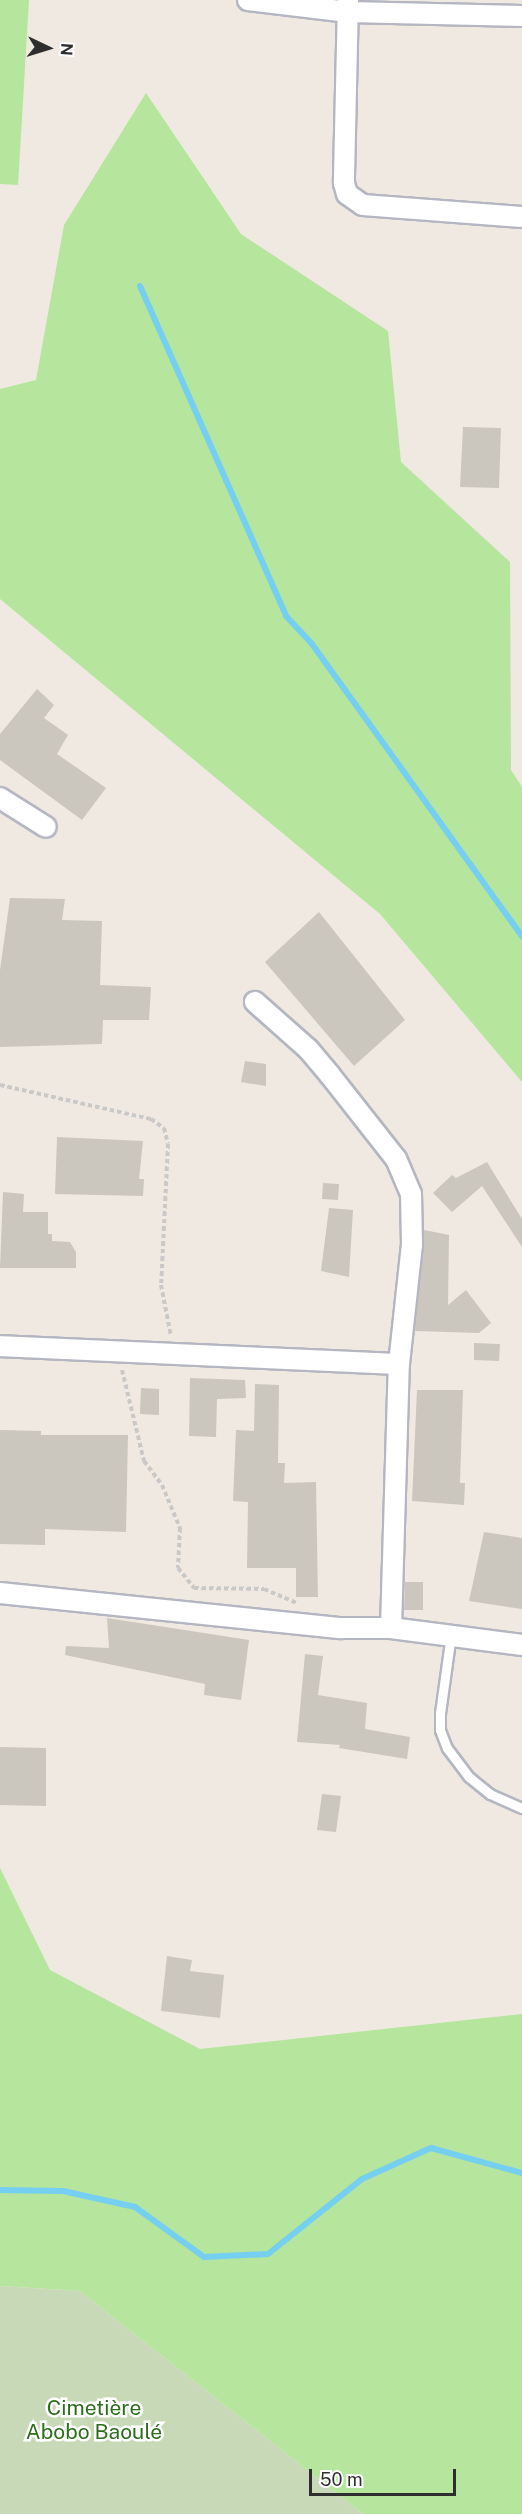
<!DOCTYPE html>
<html>
<head>
<meta charset="utf-8">
<style>
	body { margin:0 }
	#map { position:relative; width:522px; height:2514px; overflow:hidden; background:#efe9e1; font-family:"Public Sans",sans-serif }
	div>[style] { position:absolute }
	.green>* { inset:0; background:#b6e59e }
	.cemetery>* { inset:0; background:#c8d9b8 }
	.stream>* { height:6px; margin:-3px; padding:0 3px; transform-origin:3px; border-radius:3px; background:#75cff0 }
	.building>* { inset:0; background:#cbc7bf }
	.path>* { height:4px; margin-top:-2px; transform-origin:0; background:repeating-linear-gradient(90deg,#c9c9c9 0 4.5px,transparent 0 7.5px) }
	.roads { filter:drop-shadow(2px 0 #b4b7c1) drop-shadow(-2px 0 #b4b7c1) drop-shadow(0 2px #b4b7c1) drop-shadow(0 -2px #b4b7c1) }
	.service>* { height:9px; margin:-4.5px; padding:0 4.5px; transform-origin:4.5px; border-radius:4.5px; background:#fff }
	.minor>* { height:20px; margin:-10px; padding:0 10px; transform-origin:10px; border-radius:10px; background:#fff }
	span { translate:-50% -50%; white-space:nowrap; text-align:center; line-height:1.15; -webkit-text-stroke:5px #fff; paint-order:stroke }
	.park-label { font-size:21px; color:#2c6e1b }
	.north { position:absolute; left:18px; top:18px; width:60px; height:60px; -webkit-text-stroke:4px #fff; paint-order:stroke; rotate:94deg; font-size:16px; font-weight:700; line-height:24px; text-align:center; color:#2e2e2e }
	.north::after { content:''; display:block; margin:auto; width:21px; height:27px; background:#2e2e2e; clip-path:polygon(50% 0,100% 100%,50% 72%,0 100%) }
	.scale { position:absolute; left:309px; top:2469px; width:147px; height:27px; box-sizing:border-box; border:3px solid #2e2e2e; border-top:0; padding-left:8px; font-size:18px; line-height:21px; white-space:nowrap; color:#2e2e2e; -webkit-text-stroke:4px #fff; paint-order:stroke }
</style>
</head>
<body>
<div id="map">
	<div class="green">
		<i style="clip-path:polygon(0 0,29px 0,18px 185px,0 184px)"></i>
		<i style="clip-path:polygon(146px 93px,241px 234px,388px 331px,401px 462px,510px 562px,511px 770px,522px 787px,522px 1082px,380px 914px,0 599px,0 389px,36px 380px,64px 225px)"></i>
		<i style="clip-path:polygon(0 1868px,50px 1970px,200px 2049px,522px 2014px,522px 2514px,363px 2514px,80px 2291px,0 2286px)"></i>
	</div>
	<div class="cemetery">
		<i style="clip-path:polygon(0 2286px,80px 2291px,363px 2514px,0 2514px)"></i>
	</div>
	<div class="stream">
		<i style="left:140px;top:286px;width:361px;rotate:66.1deg"></i>
		<i style="left:286px;top:616px;width:38px;rotate:47deg"></i>
		<i style="left:312px;top:644px;width:360px;rotate:54.3deg"></i>
		<i style="left:0;top:2190px;width:63px;rotate:0.9deg"></i>
		<i style="left:63px;top:2191px;width:74px;rotate:12.5deg"></i>
		<i style="left:135px;top:2207px;width:85px;rotate:35.9deg"></i>
		<i style="left:204px;top:2257px;width:64px;rotate:-2.7deg"></i>
		<i style="left:268px;top:2254px;width:120px;rotate:-38.6deg"></i>
		<i style="left:362px;top:2179px;width:76px;rotate:-24.2deg"></i>
		<i style="left:431px;top:2148px;width:94px;rotate:15.4deg"></i>
	</div>
	<div class="building">
		<i style="clip-path:polygon(463px 427px,501px 428px,499px 488px,460px 487px)"></i>
		<i style="clip-path:polygon(37px 689px,54px 705px,44px 718px,68px 735px,57px 754px,106px 788px,82px 820px,0 760px,0 734px)"></i>
		<i style="clip-path:polygon(10px 898px,65px 899px,62px 920px,102px 921px,100px 985px,151px 987px,149px 1020px,103px 1020px,102px 1044px,0 1047px,0 970px)"></i>
		<i style="clip-path:polygon(319px 912px,405px 1020px,354px 1066px,265px 962px)"></i>
		<i style="clip-path:polygon(245px 1061px,266px 1064px,266px 1086px,241px 1082px)"></i>
		<i style="clip-path:polygon(57px 1137px,143px 1141px,139px 1179px,144px 1179px,143px 1196px,55px 1194px)"></i>
		<i style="clip-path:polygon(487px 1162px,522px 1219px,522px 1247px,482px 1186px,452px 1212px,433px 1193px,452px 1175px,456px 1178px)"></i>
		<i style="clip-path:polygon(323px 1183px,339px 1184px,338px 1200px,322px 1199px)"></i>
		<i style="clip-path:polygon(3px 1192px,24px 1194px,23px 1212px,48px 1212px,48px 1234px,52px 1234px,52px 1241px,70px 1242px,76px 1252px,76px 1268px,0 1268px)"></i>
		<i style="clip-path:polygon(329px 1208px,353px 1210px,349px 1277px,321px 1271px)"></i>
		<i style="clip-path:polygon(424px 1230px,449px 1235px,448px 1305px,466px 1290px,491px 1323px,479px 1333px,415px 1331px)"></i>
		<i style="clip-path:polygon(474px 1343px,500px 1344px,499px 1361px,474px 1360px)"></i>
		<i style="clip-path:polygon(190px 1378px,245px 1380px,246px 1398px,217px 1399px,216px 1437px,189px 1436px)"></i>
		<i style="clip-path:polygon(255px 1384px,279px 1385px,278px 1463px,285px 1463px,284px 1483px,316px 1482px,318px 1597px,296px 1597px,296px 1568px,247px 1568px,248px 1502px,233px 1501px,236px 1430px,254px 1431px)"></i>
		<i style="clip-path:polygon(141px 1388px,159px 1389px,159px 1415px,140px 1414px)"></i>
		<i style="clip-path:polygon(417px 1390px,463px 1390px,460px 1483px,465px 1483px,464px 1505px,412px 1501px)"></i>
		<i style="clip-path:polygon(0 1430px,41px 1431px,41px 1435px,128px 1435px,126px 1532px,45px 1529px,45px 1545px,0 1544px)"></i>
		<i style="clip-path:polygon(484px 1532px,522px 1538px,522px 1609px,469px 1601px)"></i>
		<i style="clip-path:polygon(405px 1582px,423px 1582px,423px 1610px,404px 1610px)"></i>
		<i style="clip-path:polygon(107px 1618px,249px 1640px,241px 1700px,204px 1695px,205px 1684px,65px 1655px,66px 1646px,109px 1648px)"></i>
		<i style="clip-path:polygon(305px 1654px,323px 1656px,318px 1695px,367px 1703px,365px 1729px,410px 1737px,407px 1759px,339px 1748px,340px 1745px,297px 1742px)"></i>
		<i style="clip-path:polygon(0 1747px,46px 1748px,46px 1806px,0 1805px)"></i>
		<i style="clip-path:polygon(322px 1794px,341px 1796px,336px 1832px,317px 1830px)"></i>
		<i style="clip-path:polygon(167px 1956px,192px 1960px,190px 1971px,224px 1975px,220px 2018px,161px 2011px)"></i>
	</div>
	<div class="path">
		<i style="left:0;top:1085px;width:155px;rotate:12.7deg"></i>
		<i style="left:151px;top:1119px;width:16px;rotate:35deg"></i>
		<i style="left:164px;top:1128px;width:16px;rotate:76deg"></i>
		<i style="left:168px;top:1144px;width:141px;rotate:92.8deg"></i>
		<i style="left:161px;top:1285px;width:52px;rotate:78.9deg"></i>
		<i style="left:122px;top:1370px;width:94px;rotate:76.4deg"></i>
		<i style="left:144px;top:1461px;width:30px;rotate:53deg"></i>
		<i style="left:162px;top:1485px;width:47px;rotate:67.3deg"></i>
		<i style="left:180px;top:1528px;width:40px;rotate:92.9deg"></i>
		<i style="left:178px;top:1568px;width:26px;rotate:51deg"></i>
		<i style="left:194px;top:1588px;width:70px;rotate:0.8deg"></i>
		<i style="left:264px;top:1589px;width:36px;rotate:23deg"></i>
	</div>
	<div class="roads">
		<div class="service">
			<i style="left:451px;top:1634px;width:80px;rotate:97.9deg"></i>
			<i style="left:440px;top:1713px;width:17px;rotate:90deg"></i>
			<i style="left:440px;top:1730px;width:19px;rotate:69deg"></i>
			<i style="left:447px;top:1748px;width:36px;rotate:53deg"></i>
			<i style="left:469px;top:1777px;width:27px;rotate:39deg"></i>
			<i style="left:490px;top:1794px;width:35px;rotate:24deg"></i>
		</div>
		<div class="minor">
			<i style="left:248px;top:0;width:101px;rotate:6.8deg"></i>
			<i style="left:348px;top:12px;width:174px;rotate:1.3deg"></i>
			<i style="left:348px;top:0;width:183px;rotate:91.3deg"></i>
			<i style="left:344px;top:183px;width:11px;rotate:75deg"></i>
			<i style="left:347px;top:194px;width:19px;rotate:35deg"></i>
			<i style="left:363px;top:205px;width:159px;rotate:4.3deg"></i>
			<i style="left:0;top:798px;width:54px;rotate:32.2deg"></i>
			<i style="left:0;top:1346px;width:399px;rotate:2.6deg"></i>
			<i style="left:0;top:1593px;width:343px;rotate:5.9deg"></i>
			<i style="left:341px;top:1628px;width:50px"></i>
			<i style="left:391px;top:1628px;width:264px;rotate:-88.3deg"></i>
			<i style="left:399px;top:1364px;width:120px;rotate:-83.8deg"></i>
			<i style="left:412px;top:1245px;width:51px;rotate:-91.1deg"></i>
			<i style="left:411px;top:1194px;width:38px;rotate:-113deg"></i>
			<i style="left:396px;top:1159px;width:107px;rotate:-128.2deg"></i>
			<i style="left:330px;top:1075px;width:34px;rotate:-130deg"></i>
			<i style="left:308px;top:1049px;width:71px;rotate:-138.4deg"></i>
			<i style="left:391px;top:1628px;width:132px;rotate:7.4deg"></i>
		</div>
	</div>
	<div class="park-label">
		<span style="left:94px;top:2420px">Cimetière<br>Abobo Baoulé</span>
	</div>
	<div class="north">N</div>
	<div class="scale">50 m</div>
</div>
</body>
</html>
